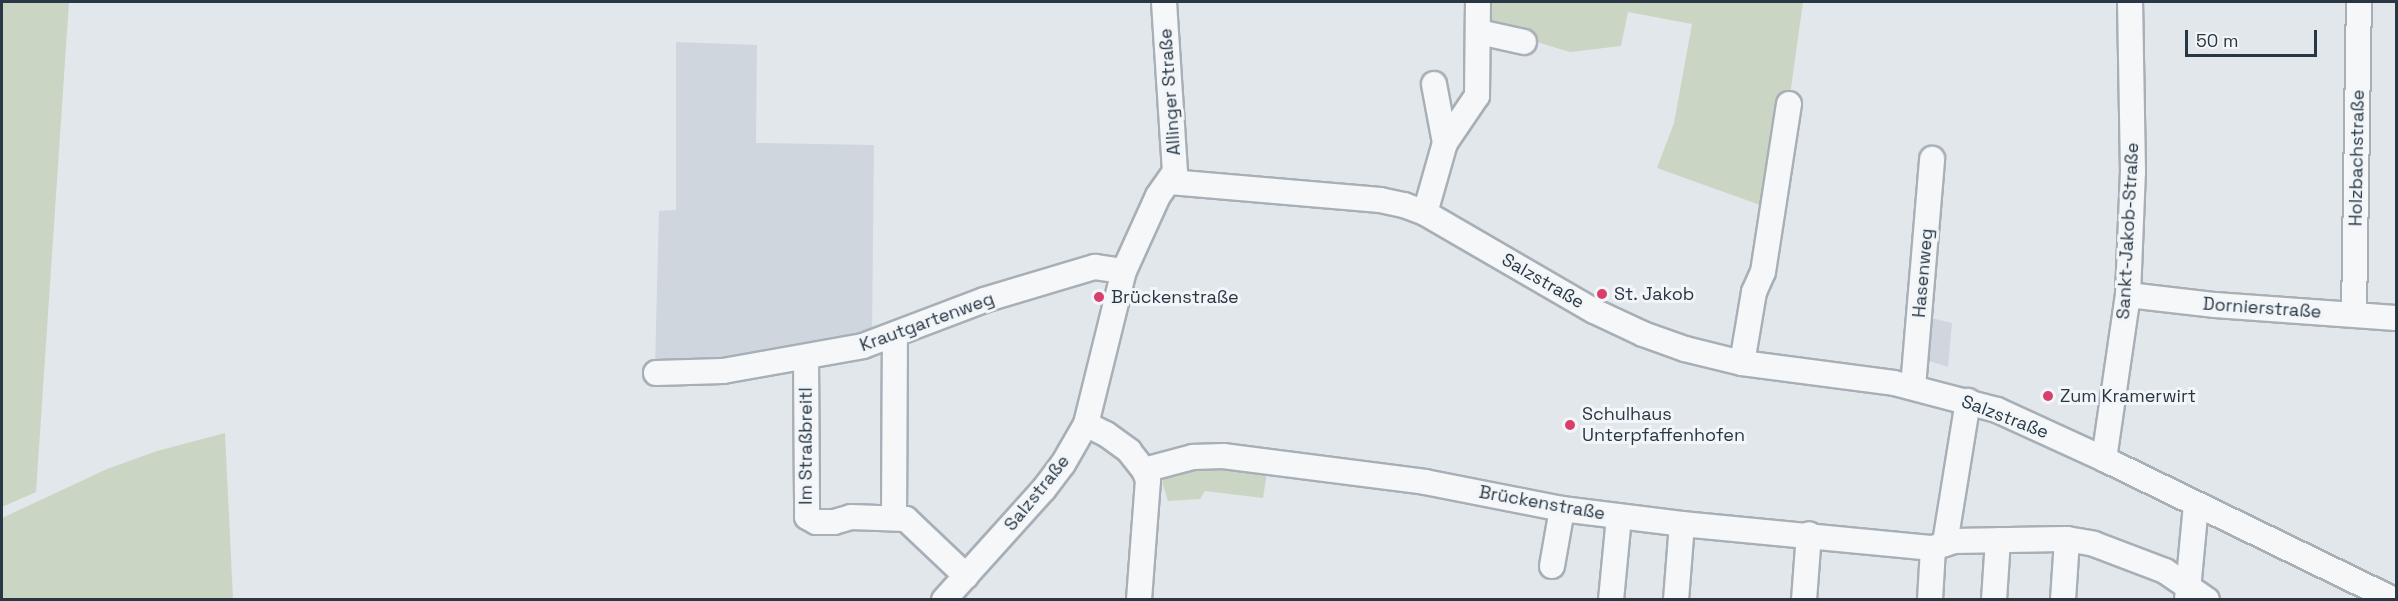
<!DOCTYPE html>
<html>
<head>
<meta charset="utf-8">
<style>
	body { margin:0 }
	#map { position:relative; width:2398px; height:601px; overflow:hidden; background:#e2e7ec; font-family:"Space Grotesk",sans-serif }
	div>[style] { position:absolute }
	.built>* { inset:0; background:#d0d6de }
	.green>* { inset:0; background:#cad6c3 }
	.roads { filter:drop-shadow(2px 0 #a7afb7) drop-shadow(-2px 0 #a7afb7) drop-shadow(0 2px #a7afb7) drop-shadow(0 -2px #a7afb7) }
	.minor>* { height:24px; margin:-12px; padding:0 12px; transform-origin:12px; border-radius:12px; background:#f5f7f9 }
	.dots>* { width:16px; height:16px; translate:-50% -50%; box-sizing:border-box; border:3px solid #f2f6f9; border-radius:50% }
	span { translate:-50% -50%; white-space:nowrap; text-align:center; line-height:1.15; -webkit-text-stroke:6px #f2f6f9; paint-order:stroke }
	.street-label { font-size:18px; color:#293745 }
	.poi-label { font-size:18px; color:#293745 }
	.left { translate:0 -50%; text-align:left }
	.frame { position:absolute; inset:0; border:3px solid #293745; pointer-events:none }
	.scale { position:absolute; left:2185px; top:30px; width:132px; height:27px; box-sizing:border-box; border:3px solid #293745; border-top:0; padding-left:8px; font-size:18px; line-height:21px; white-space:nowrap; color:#293745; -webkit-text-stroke:4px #f2f6f9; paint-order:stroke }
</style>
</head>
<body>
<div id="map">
	<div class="built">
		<i style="clip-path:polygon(676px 42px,757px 45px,756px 143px,874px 145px,872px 337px,807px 353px,655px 366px,659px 211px,676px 210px)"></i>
		<i style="clip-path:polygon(1927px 317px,1952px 323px,1948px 367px,1923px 359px)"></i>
	</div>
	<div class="green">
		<i style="clip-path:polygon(2px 2px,69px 2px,36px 492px,2px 507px)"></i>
		<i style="clip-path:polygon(1488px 2px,1803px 2px,1774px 210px,1657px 168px,1674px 123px,1692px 24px,1628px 12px,1621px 46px,1570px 52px,1490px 28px)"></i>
		<i style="clip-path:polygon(225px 433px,233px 599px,2px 599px,2px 518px,107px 469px,157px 451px)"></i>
		<i style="clip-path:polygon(1210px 468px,1267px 472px,1263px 498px,1205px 491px,1200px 499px,1168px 501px,1162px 482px,1166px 476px,1177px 471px)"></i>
	</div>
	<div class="roads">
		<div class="minor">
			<i style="left:1479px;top:32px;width:46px;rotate:12.5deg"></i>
			<i style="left:1434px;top:84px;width:60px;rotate:79.4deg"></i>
			<i style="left:1170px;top:182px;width:211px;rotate:4.9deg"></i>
			<i style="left:1380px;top:200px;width:25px;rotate:12deg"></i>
			<i style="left:1404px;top:205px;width:22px;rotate:21deg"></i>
			<i style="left:1425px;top:213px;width:195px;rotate:30.1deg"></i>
			<i style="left:1594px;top:311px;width:54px;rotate:25.1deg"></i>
			<i style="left:1643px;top:334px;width:45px;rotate:19.7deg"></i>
			<i style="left:1685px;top:349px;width:59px;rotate:13.8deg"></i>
			<i style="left:1742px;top:363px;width:153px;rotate:7.5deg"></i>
			<i style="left:1894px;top:383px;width:106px;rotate:14.7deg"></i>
			<i style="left:1997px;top:410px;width:118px;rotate:24.6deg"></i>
			<i style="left:2104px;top:459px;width:322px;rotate:25.9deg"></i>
			<i style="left:1425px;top:213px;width:73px;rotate:-74.1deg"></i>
			<i style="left:1445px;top:143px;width:57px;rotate:-55.8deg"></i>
			<i style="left:1477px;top:96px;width:94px;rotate:-89.4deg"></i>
			<i style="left:2128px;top:295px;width:88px;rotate:6.6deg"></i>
			<i style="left:2215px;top:305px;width:181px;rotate:4.1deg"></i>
			<i style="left:2354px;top:314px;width:312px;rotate:-89.1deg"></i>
			<i style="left:806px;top:358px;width:159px;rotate:89.6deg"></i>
			<i style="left:807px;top:517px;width:10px;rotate:29deg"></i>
			<i style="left:816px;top:522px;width:18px"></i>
			<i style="left:834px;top:522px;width:18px;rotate:-16deg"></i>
			<i style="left:851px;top:517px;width:55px;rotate:2.1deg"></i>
			<i style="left:906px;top:519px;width:83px;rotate:43.5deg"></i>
			<i style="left:1742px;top:363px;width:72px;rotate:-80.4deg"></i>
			<i style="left:1754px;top:292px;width:22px;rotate:-66deg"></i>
			<i style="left:1763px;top:272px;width:170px;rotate:-81.2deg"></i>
			<i style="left:656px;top:373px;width:67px;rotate:-1.7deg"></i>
			<i style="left:723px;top:371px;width:142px;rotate:-10.1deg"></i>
			<i style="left:863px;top:346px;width:129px;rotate:-20.8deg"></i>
			<i style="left:984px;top:300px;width:116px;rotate:-16.6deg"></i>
			<i style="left:1095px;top:267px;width:29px;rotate:8deg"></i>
			<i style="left:1913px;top:387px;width:229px;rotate:-85.2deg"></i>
			<i style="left:1086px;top:424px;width:22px;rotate:27deg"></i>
			<i style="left:1106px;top:434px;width:29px;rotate:36deg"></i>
			<i style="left:1129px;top:451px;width:24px;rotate:52deg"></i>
			<i style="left:1144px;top:470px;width:11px;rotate:68deg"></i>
			<i style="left:1148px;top:480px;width:120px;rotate:94.3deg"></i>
			<i style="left:2104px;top:459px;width:166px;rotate:-81.7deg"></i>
			<i style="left:2128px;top:295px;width:123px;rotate:-87.7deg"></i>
			<i style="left:2133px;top:172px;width:170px;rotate:-91deg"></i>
			<i style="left:1144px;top:470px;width:51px;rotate:-14.9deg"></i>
			<i style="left:1193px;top:457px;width:30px;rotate:-2deg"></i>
			<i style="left:1223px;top:456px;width:204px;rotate:7.3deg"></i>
			<i style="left:1425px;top:482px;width:140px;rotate:11.1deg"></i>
			<i style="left:1562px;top:509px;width:121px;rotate:7.1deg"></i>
			<i style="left:1682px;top:524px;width:252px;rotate:5.5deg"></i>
			<i style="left:1933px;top:548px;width:22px;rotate:-18deg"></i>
			<i style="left:1954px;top:541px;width:113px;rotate:-1deg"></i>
			<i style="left:2067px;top:539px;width:27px;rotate:10deg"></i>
			<i style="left:2094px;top:544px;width:76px;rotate:20.8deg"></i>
			<i style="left:2165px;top:571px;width:51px;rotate:34.6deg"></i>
			<i style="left:894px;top:518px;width:182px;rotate:-89.7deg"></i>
			<i style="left:1945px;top:543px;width:144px;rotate:-80.8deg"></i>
			<i style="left:1552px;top:566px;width:58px;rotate:-80deg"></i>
			<i style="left:944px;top:600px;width:149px;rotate:-48deg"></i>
			<i style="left:1044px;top:489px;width:31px;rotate:-53deg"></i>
			<i style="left:1063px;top:464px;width:46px;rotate:-60.1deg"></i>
			<i style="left:1086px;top:424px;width:158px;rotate:-76.1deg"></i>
			<i style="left:1124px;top:271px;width:82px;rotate:-65.6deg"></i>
			<i style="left:1158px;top:196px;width:29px;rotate:-55deg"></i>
			<i style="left:1175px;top:172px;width:170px;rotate:-93.7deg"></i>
			<i style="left:1611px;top:600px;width:83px;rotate:-84.5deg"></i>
			<i style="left:1676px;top:600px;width:76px;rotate:-85.5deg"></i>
			<i style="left:1804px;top:600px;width:66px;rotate:-85.7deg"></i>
			<i style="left:1930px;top:600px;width:52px;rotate:-86.7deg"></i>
			<i style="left:1994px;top:600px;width:60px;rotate:-86.2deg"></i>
			<i style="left:2063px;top:600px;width:61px;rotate:-86.2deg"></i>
			<i style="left:2187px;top:600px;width:96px;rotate:-84.6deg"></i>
		</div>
	</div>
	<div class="dots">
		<i style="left:1602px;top:294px;background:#d93f6a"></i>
		<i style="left:1099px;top:297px;background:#d93f6a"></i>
		<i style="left:2048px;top:396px;background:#d93f6a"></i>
		<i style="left:1570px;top:425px;background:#d93f6a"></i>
	</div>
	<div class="street-label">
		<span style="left:1170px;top:92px;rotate:-94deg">Allinger Straße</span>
		<span style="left:2357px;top:158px;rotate:-89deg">Holzbachstraße</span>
		<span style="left:2128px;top:231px;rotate:-87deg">Sankt-Jakob-Straße</span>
		<span style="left:1923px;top:273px;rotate:-85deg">Hasenweg</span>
		<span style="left:1543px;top:281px;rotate:30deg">Salzstraße</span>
		<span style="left:2262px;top:308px;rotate:4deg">Dornierstraße</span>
		<span style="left:927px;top:322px;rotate:-20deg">Krautgartenweg</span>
		<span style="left:2005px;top:417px;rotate:21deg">Salzstraße</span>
		<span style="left:806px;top:446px;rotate:-90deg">Im Straßbreitl</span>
		<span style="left:1037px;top:493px;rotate:-51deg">Salzstraße</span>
		<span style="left:1542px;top:503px;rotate:10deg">Brückenstraße</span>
	</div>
	<div class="poi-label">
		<span class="left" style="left:1614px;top:294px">St. Jakob</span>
		<span class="left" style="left:1111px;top:297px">Brückenstraße</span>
		<span class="left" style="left:2060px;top:396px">Zum Kramerwirt</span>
		<span class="left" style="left:1582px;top:425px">Schulhaus<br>Unterpfaffenhofen</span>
	</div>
	<div class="frame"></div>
	<div class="scale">50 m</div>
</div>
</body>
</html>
